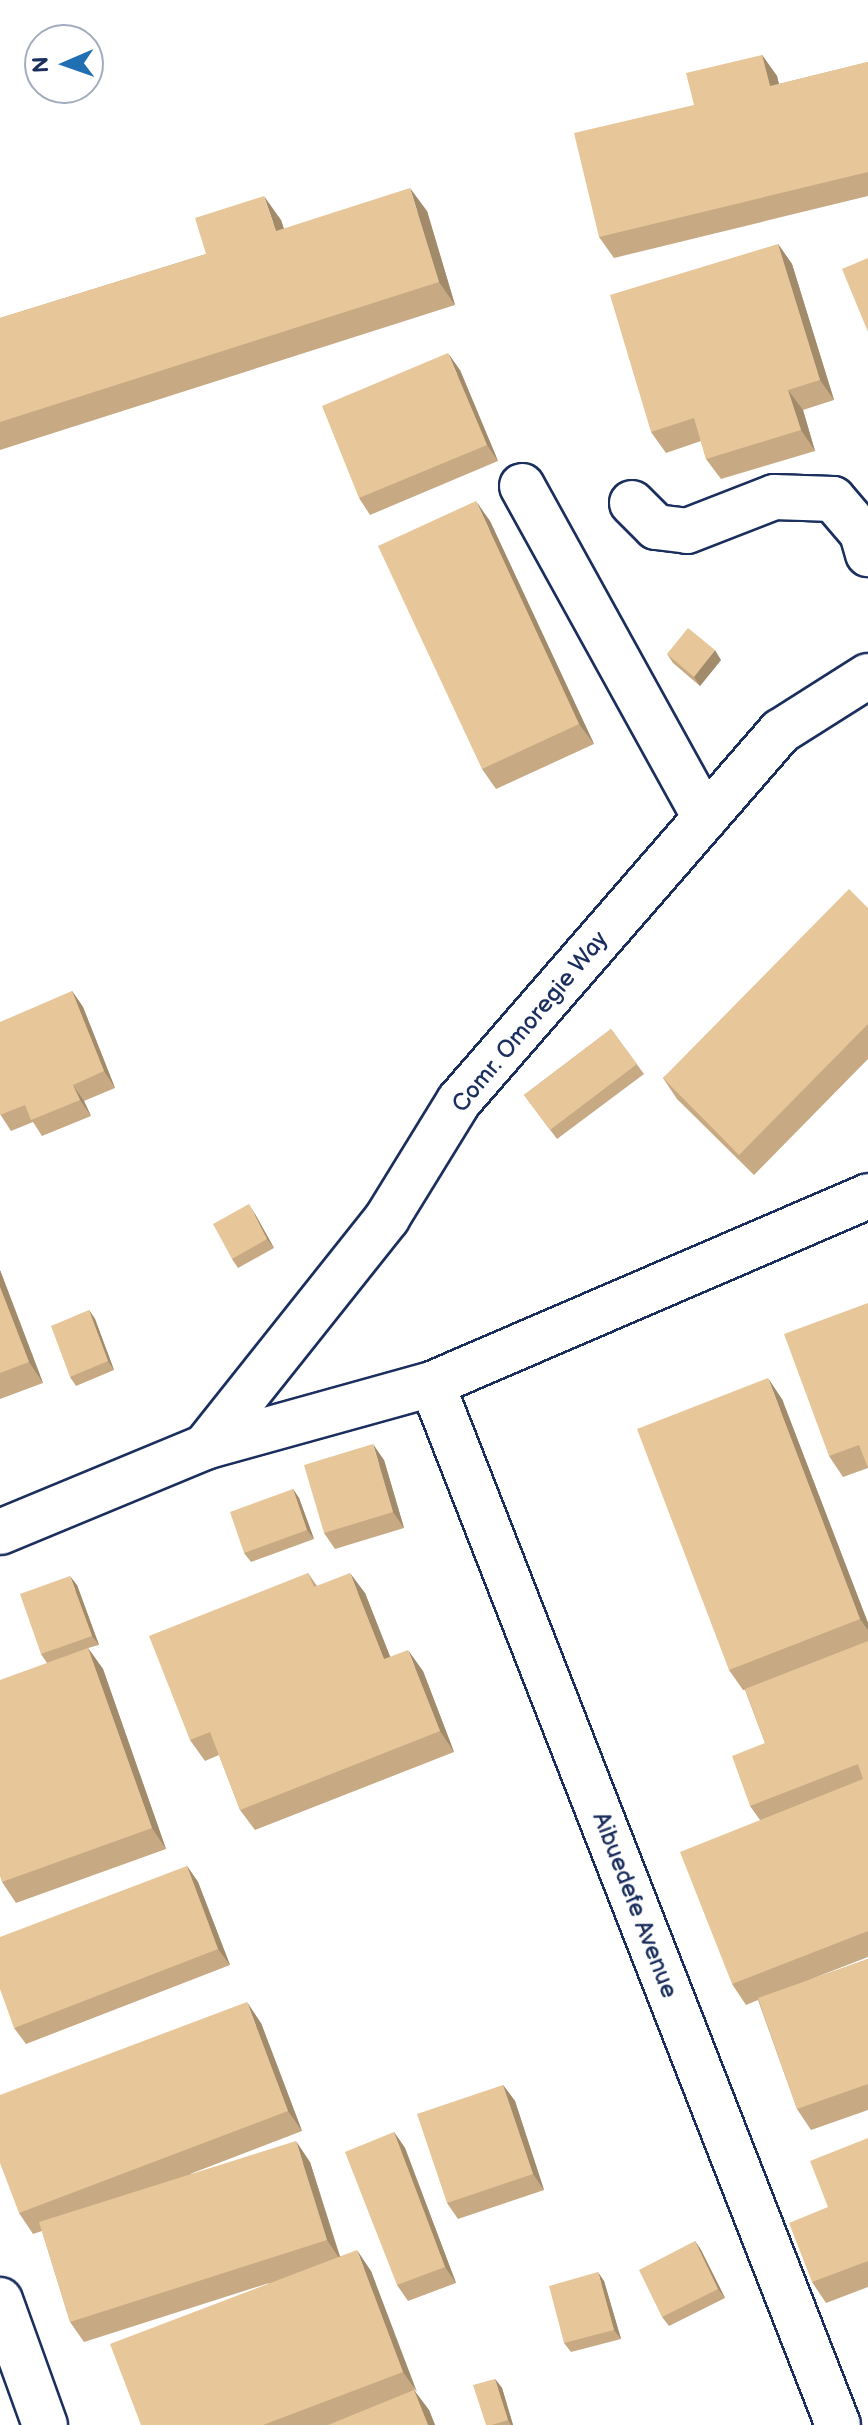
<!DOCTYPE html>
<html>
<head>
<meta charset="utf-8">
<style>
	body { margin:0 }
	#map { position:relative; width:868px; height:2425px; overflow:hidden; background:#fff; font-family:"Balsamiq Sans",sans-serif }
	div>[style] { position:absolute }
	.roads { filter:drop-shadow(2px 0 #1b2f5e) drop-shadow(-2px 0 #1b2f5e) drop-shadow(0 2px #1b2f5e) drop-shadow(0 -2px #1b2f5e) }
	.minor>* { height:44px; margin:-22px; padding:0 22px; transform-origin:22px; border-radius:22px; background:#fff }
	.wall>* { inset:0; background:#c7aa84 }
	.shaded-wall>* { inset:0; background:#a28b6b }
	.building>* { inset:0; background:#e7c699 }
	span { translate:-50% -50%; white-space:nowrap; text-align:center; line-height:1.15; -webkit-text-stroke:8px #fff; paint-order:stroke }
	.street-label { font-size:24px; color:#1b2f5e }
	.north { position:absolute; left:24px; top:24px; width:80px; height:80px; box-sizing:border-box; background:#fff; border:2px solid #a4acbf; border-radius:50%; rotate:268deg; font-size:22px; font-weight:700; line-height:32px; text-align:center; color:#1b2f5e }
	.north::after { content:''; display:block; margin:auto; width:28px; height:36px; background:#1f6fb2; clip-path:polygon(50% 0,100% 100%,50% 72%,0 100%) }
</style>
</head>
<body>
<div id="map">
	<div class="roads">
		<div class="minor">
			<i style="left:522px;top:486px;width:379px;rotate:61.1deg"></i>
			<i style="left:632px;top:503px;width:34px;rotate:45deg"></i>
			<i style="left:656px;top:527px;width:31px;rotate:7deg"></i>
			<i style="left:687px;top:531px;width:93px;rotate:-21.3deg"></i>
			<i style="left:774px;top:497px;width:59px;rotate:1.9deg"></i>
			<i style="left:833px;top:499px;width:45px;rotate:49.5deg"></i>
			<i style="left:862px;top:533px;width:22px;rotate:74deg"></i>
			<i style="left:432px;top:1384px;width:1117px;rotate:68.69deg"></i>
			<i style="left:205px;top:1447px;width:293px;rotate:-51.5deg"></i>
			<i style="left:387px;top:1218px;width:137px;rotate:-58.4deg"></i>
			<i style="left:459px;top:1101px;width:490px;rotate:-49deg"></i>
			<i style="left:781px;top:731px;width:103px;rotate:-32.3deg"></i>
			<i style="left:0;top:1532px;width:222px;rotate:-22.5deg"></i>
			<i style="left:205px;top:1447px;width:236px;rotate:-15.5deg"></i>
			<i style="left:432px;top:1384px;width:475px;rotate:-23.3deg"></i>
			<i style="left:0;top:2300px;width:133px;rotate:70.2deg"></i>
		</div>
	</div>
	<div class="wall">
		<i style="clip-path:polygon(762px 55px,777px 76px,779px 84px,868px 62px,868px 196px,614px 258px,599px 237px,694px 105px)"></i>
		<i style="clip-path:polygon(427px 211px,455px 305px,0 450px,0 318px,206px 254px,281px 220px,284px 229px)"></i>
		<i style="clip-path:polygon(778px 244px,792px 264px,834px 400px,803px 410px,815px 451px,721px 479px,706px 459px,701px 441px,666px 453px,651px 432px)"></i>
		<i style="clip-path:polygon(460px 370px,498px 461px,370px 515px,359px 498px)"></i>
		<i style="clip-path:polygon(490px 521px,594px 744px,496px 789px,482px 769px)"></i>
		<i style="clip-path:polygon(667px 654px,721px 660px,700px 686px,673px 663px)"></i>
		<i style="clip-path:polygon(868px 908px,868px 1059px,754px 1175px,677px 1099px,663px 1078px)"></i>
		<i style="clip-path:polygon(72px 991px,83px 1007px,115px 1088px,84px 1101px,91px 1116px,42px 1136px,33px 1122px,11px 1131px,0 1114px)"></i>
		<i style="clip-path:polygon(611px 1029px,644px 1074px,557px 1139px,524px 1095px)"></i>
		<i style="clip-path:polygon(255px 1214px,274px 1248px,238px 1268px,232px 1259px)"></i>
		<i style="clip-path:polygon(0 1270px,43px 1383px,0 1399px)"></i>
		<i style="clip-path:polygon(868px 1303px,868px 1468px,843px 1477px,829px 1456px)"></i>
		<i style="clip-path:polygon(89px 1310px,95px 1319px,114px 1370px,76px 1386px,70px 1377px)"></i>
		<i style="clip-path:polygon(782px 1399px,868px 1623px,868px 1957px,806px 1981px,868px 1959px,868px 2110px,811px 2130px,797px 2109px,758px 2000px,746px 2005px,732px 1984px,760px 1820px,750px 1806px,765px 1743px,745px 1690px,743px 1690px,729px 1670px)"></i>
		<i style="clip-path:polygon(384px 1460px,404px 1528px,335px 1549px,324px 1533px)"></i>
		<i style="clip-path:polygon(293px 1489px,299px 1498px,314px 1539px,251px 1562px,244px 1553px)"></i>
		<i style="clip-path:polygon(308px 1573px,317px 1586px,365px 1593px,390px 1657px,423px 1671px,454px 1752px,255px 1830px,240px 1810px,219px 1755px,205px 1761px,190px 1740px)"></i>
		<i style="clip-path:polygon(77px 1585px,99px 1645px,88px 1648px,103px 1669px,166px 1849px,16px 1903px,2px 1882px,47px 1663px,41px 1654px)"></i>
		<i style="clip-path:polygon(187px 1866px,198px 1882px,230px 1965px,26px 2044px,14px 2028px)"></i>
		<i style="clip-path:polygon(261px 2023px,302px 2131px,190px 2174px,310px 2162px,340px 2256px,371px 2271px,416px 2393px,429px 2410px,435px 2425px,141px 2425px,269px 2283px,84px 2342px,70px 2322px,42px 2231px,33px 2234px,19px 2213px)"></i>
		<i style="clip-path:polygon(503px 2085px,515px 2101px,544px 2190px,458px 2219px,447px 2203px)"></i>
		<i style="clip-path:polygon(394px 2132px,405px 2148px,456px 2283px,408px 2301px,397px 2285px)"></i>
		<i style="clip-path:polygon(868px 2138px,868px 2287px,826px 2303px,812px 2282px,828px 2207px)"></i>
		<i style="clip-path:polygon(695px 2241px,701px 2250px,725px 2298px,669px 2326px,662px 2317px)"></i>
		<i style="clip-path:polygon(604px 2281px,621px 2339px,571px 2352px,564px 2343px)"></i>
		<i style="clip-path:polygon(495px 2379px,502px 2388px,513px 2425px,486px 2425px)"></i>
	</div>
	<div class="shaded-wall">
		<i style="clip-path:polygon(762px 55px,777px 76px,784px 106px,770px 86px)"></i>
		<i style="clip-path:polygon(410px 188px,427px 211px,455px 305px,439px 282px)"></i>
		<i style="clip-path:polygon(264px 196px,281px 220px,292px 254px,276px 231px)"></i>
		<i style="clip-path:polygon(778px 244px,792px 264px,834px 400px,820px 380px)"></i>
		<i style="clip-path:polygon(448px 353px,460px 370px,498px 461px,487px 445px)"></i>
		<i style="clip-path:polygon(788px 390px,803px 410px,815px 451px,801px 430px)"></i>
		<i style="clip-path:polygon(476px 501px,490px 521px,594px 744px,579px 724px)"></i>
		<i style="clip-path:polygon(715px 650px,721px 660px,700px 686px,694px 677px)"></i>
		<i style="clip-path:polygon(72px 991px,83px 1007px,115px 1088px,104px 1071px)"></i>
		<i style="clip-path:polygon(73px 1085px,84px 1101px,91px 1116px,80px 1100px)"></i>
		<i style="clip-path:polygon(249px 1204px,255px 1214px,274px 1248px,267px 1239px)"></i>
		<i style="clip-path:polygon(0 1270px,43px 1383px,29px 1362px,0 1287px)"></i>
		<i style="clip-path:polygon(89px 1310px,95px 1319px,114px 1370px,108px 1361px)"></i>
		<i style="clip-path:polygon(768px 1378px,782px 1399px,868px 1623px,868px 1630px,860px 1619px)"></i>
		<i style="clip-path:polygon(373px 1444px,384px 1460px,404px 1528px,393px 1512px)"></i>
		<i style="clip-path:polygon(293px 1489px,299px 1498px,314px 1539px,307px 1530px)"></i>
		<i style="clip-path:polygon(350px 1573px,365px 1593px,399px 1679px,384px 1659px)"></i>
		<i style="clip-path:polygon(70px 1576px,77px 1585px,99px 1645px,92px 1636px)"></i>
		<i style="clip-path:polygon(88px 1648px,103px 1669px,166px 1849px,152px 1828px)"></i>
		<i style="clip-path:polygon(408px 1650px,423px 1671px,454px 1752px,440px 1731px)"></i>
		<i style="clip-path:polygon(187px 1866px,198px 1882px,230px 1965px,218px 1949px)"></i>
		<i style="clip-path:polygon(247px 2002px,261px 2023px,302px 2131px,288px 2111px)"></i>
		<i style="clip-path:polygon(503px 2085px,515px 2101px,544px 2190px,533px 2174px)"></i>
		<i style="clip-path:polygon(394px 2132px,405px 2148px,456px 2283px,445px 2267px)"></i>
		<i style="clip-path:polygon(296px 2141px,310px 2162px,341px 2261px,327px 2240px)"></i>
		<i style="clip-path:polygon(695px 2241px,701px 2250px,725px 2298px,718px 2289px)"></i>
		<i style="clip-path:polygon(357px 2250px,371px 2271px,417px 2392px,403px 2372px)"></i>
		<i style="clip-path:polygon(598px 2272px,604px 2281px,621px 2339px,614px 2330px)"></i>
		<i style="clip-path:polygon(495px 2379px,502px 2388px,513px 2425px,511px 2425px,508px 2420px)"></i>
		<i style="clip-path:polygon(414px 2390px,429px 2410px,435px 2425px,428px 2425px)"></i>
	</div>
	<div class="building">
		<i style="clip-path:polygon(762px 55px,770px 86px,868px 62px,868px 172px,599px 237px,574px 133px,694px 105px,686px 73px)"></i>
		<i style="clip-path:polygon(410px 188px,439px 282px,0 422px,0 318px,206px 254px,195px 218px,264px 196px,276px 231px)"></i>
		<i style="clip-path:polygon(778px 244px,820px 380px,788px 390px,801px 430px,706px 459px,694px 418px,651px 432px,610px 295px)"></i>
		<i style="clip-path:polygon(868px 258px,868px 332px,842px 269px)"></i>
		<i style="clip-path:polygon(448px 353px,487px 445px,359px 498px,322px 406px)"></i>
		<i style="clip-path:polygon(476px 501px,579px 724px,482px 769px,378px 546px)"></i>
		<i style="clip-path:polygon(688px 628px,715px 650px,694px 677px,667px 654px)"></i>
		<i style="clip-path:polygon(849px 889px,868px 908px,868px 1024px,739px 1155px,663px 1078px)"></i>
		<i style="clip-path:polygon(72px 991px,104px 1071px,73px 1085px,80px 1100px,31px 1120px,25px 1105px,0 1115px,0 1022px)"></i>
		<i style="clip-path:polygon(611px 1029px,637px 1064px,550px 1130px,524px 1095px)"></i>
		<i style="clip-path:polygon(249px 1204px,267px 1239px,232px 1259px,213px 1224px)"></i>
		<i style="clip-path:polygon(0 1287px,29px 1362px,0 1373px)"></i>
		<i style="clip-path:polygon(868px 1303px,868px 1468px,859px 1445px,829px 1456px,784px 1334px)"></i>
		<i style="clip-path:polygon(89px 1310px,108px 1361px,70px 1377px,51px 1326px)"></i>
		<i style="clip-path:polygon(768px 1378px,860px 1619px,729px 1670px,637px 1429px)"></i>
		<i style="clip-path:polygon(373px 1444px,393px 1512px,324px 1533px,304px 1465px)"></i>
		<i style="clip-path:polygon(293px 1489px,307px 1530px,244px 1553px,230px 1512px)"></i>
		<i style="clip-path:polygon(308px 1573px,314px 1587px,350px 1573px,384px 1659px,408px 1650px,440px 1731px,240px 1810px,210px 1732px,190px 1740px,149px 1636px)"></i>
		<i style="clip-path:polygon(70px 1576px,92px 1636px,41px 1654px,20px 1594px)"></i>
		<i style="clip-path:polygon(868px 1641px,868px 1931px,732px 1984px,680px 1852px,863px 1779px,858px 1764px,750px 1806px,732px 1756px,765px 1743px,745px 1689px)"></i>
		<i style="clip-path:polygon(88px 1648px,152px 1828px,2px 1882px,0 1876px,0 1680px)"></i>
		<i style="clip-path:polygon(187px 1866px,218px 1949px,14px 2028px,0 1989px,0 1937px)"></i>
		<i style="clip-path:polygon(868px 1959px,868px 2084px,797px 2109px,758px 1998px)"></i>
		<i style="clip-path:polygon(247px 2002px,288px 2111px,19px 2213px,0 2163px,0 2095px)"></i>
		<i style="clip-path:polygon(503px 2085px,533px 2174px,447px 2203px,417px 2114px)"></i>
		<i style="clip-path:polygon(394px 2132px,445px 2267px,397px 2285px,345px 2152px)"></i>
		<i style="clip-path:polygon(868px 2138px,868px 2261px,812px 2282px,789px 2223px,828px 2207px,810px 2161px)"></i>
		<i style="clip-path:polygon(296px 2141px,327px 2240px,70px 2322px,39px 2222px)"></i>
		<i style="clip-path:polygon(695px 2241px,718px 2289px,662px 2317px,639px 2270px)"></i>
		<i style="clip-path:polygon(357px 2250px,403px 2372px,263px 2425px,141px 2425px,110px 2344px)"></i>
		<i style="clip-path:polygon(598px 2272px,614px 2330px,564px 2343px,549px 2286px)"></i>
		<i style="clip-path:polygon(495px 2379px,508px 2420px,492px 2425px,486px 2425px,473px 2385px)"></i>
		<i style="clip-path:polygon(414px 2390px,428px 2425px,328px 2425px)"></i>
	</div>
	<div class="street-label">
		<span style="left:530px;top:1022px;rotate:-50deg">Comr. Omoregie Way</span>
		<span style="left:635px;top:1905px;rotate:69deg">Aibuedefe Avenue</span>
	</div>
	<div class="north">N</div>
</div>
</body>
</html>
